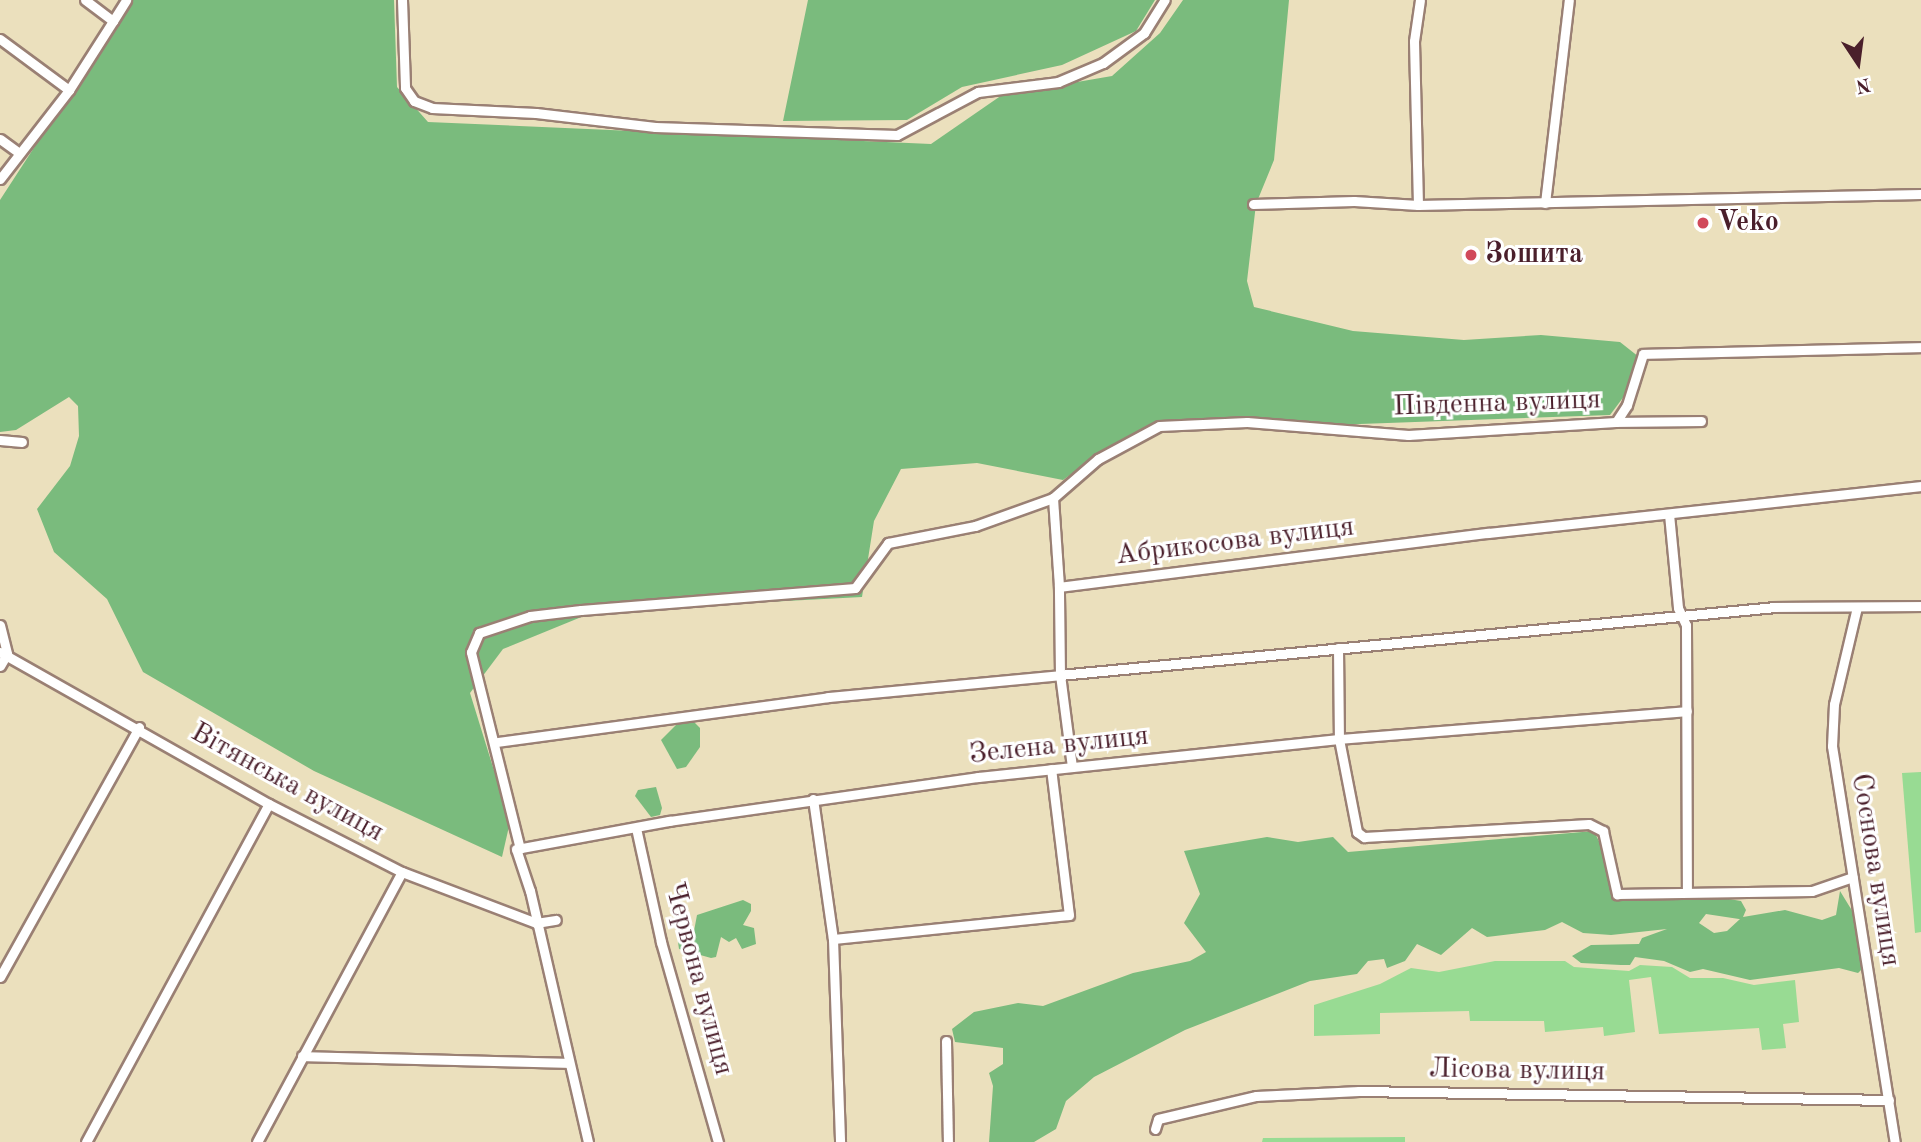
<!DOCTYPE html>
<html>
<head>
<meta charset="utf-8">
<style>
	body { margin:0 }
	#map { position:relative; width:1921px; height:1142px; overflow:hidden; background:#ebe0bd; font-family:"Old Standard TT",serif }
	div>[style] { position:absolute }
	.green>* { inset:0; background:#98db93 }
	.forest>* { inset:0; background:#7abb7d }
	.roads { filter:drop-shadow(2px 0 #9a8074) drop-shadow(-2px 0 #9a8074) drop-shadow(0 2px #9a8074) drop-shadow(0 -2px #9a8074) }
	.minor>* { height:9px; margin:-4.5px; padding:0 4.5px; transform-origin:4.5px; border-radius:4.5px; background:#fff }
	.dots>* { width:19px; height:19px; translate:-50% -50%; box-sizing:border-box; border:4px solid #fff; border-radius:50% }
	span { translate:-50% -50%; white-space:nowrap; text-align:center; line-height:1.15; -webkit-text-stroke:6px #fff; paint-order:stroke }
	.poi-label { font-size:28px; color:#4a1f2b; font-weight:700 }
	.left { translate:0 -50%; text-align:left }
	.street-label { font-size:28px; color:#4a1f2b }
	.north { position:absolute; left:1823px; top:28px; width:70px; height:70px; -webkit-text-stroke:5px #fff; paint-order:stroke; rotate:167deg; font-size:19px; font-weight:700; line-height:28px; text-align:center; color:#4a1f2b }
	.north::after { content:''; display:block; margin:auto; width:24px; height:32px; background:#4a1f2b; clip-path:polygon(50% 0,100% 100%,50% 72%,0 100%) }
</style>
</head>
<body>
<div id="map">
	<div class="green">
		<i style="clip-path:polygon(1921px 772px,1921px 932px,1915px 933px,1902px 773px)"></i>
		<i style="clip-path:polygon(1495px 961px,1565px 961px,1574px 967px,1629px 971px,1640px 965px,1672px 967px,1690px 978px,1723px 978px,1754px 985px,1795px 980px,1799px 1022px,1783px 1024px,1786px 1048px,1762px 1050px,1759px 1028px,1659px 1034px,1651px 977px,1629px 980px,1635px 1032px,1604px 1036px,1603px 1027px,1545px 1032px,1544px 1021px,1470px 1021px,1469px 1011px,1380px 1013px,1380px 1034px,1314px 1036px,1314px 1005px,1380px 984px,1411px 968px,1439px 972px)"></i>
		<i style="clip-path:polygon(1405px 1137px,1405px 1142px,1262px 1142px,1263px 1138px)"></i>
	</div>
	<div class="forest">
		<i style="clip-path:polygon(130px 0,394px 0,397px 87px,428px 122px,931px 144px,1002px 95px,1112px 76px,1160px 33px,1183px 0,1289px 0,1274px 160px,1256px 204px,1247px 281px,1254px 307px,1353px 331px,1464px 340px,1541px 335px,1620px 342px,1639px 357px,1628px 391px,1610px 415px,1142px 432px,1108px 448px,1063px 480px,977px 463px,901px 469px,874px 521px,862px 597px,596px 611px,503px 649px,470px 693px,510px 822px,502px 857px,314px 771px,143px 672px,107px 599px,54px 552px,37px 509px,70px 466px,79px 436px,78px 406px,69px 397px,16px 430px,0 432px,0 200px)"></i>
		<i style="clip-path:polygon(808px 0,1155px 0,1136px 31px,1062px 65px,962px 87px,907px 120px,783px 121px)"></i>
		<i style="clip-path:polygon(692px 720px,700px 728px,700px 747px,686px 767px,677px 769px,661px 740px,678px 723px)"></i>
		<i style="clip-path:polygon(656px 787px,662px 808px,660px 815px,651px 817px,635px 796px,638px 790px)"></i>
		<i style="clip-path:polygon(evenodd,1594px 831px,1610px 864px,1611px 897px,1723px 898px,1741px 901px,1746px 910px,1743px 917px,1785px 910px,1822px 920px,1836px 915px,1840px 891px,1859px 922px,1869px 962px,1858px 973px,1839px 968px,1750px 980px,1703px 969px,1690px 972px,1664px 961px,1635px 957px,1630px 965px,1621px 965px,1581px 963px,1572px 956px,1591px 945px,1639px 944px,1642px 938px,1667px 929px,1611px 935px,1583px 933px,1562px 922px,1545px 930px,1487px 937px,1472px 928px,1441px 955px,1417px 944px,1405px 961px,1387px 968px,1384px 959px,1368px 961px,1357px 974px,1310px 981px,1185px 1030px,1094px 1077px,1066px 1101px,1056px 1129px,1034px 1142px,989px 1142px,993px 1086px,989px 1073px,1003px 1064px,1003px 1048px,955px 1042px,952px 1029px,974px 1012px,1018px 1003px,1043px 1006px,1133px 973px,1190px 961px,1206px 952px,1184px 923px,1200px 894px,1184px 851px,1267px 837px,1298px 842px,1333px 837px,1348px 852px,1594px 831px,1706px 914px,1739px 919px,1740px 919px,1727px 931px,1714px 933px,1699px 923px,1706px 914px)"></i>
		<i style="clip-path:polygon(743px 900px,751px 904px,751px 911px,743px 925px,754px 928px,756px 944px,742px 949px,736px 938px,729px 942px,721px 937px,716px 957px,711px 958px,679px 949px,678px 942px,694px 931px,697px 915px)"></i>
	</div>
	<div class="roads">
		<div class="minor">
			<i style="left:402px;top:0;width:88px;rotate:88deg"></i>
			<i style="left:405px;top:88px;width:16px;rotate:55deg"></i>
			<i style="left:414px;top:101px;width:19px;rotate:21deg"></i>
			<i style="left:432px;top:108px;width:104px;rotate:2.8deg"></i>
			<i style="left:536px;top:113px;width:120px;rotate:6.7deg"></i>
			<i style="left:655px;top:127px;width:242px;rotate:1.9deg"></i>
			<i style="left:897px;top:135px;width:92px;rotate:-28deg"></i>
			<i style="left:978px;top:92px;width:81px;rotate:-7.1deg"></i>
			<i style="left:1058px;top:82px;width:49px;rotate:-22.9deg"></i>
			<i style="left:1103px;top:63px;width:51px;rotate:-36.2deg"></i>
			<i style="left:1144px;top:33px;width:39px;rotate:-58deg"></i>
			<i style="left:113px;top:21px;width:25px;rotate:-58deg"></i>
			<i style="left:0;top:39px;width:86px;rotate:36.5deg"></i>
			<i style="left:0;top:139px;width:24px;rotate:36deg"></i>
			<i style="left:0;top:179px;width:113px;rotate:-52.2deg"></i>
			<i style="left:69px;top:90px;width:82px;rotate:-57.5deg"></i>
			<i style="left:113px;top:21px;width:35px;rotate:-143deg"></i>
			<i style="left:1545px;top:203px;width:204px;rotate:-83.3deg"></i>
			<i style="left:1253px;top:204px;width:101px;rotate:-1.7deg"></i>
			<i style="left:1354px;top:201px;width:64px;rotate:3.6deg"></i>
			<i style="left:1418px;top:205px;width:503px;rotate:-1.25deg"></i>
			<i style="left:1418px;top:205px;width:164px;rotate:-91.4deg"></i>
			<i style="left:1414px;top:41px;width:41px;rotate:-81.7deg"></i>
			<i style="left:1616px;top:422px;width:85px;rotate:-0.7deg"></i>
			<i style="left:0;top:440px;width:22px;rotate:5deg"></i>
			<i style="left:1053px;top:498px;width:89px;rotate:86.1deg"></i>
			<i style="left:1669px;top:514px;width:94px;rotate:84.5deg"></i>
			<i style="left:1678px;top:608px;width:19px;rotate:65deg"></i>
			<i style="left:1686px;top:625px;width:266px;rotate:89.8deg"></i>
			<i style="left:1857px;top:607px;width:100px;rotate:103.3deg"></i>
			<i style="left:1834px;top:704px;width:42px;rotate:92.7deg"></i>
			<i style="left:1832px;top:746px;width:401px;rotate:81deg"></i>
			<i style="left:0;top:625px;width:30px;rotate:76deg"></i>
			<i style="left:1338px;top:648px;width:91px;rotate:89.4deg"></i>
			<i style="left:1339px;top:739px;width:95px;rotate:79deg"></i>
			<i style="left:1357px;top:832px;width:9px;rotate:36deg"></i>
			<i style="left:1364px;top:837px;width:225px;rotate:-3.3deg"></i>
			<i style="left:1589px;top:824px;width:16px;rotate:27deg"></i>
			<i style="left:1603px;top:831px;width:65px;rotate:77.5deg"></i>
			<i style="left:1617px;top:894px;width:195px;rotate:-0.9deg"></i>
			<i style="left:1812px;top:891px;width:43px;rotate:-18.9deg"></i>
			<i style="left:0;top:652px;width:309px;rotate:29.5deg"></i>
			<i style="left:269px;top:804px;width:149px;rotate:27.1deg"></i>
			<i style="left:402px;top:872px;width:143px;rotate:20.8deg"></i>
			<i style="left:536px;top:923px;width:20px;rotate:-9deg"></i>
			<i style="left:0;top:666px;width:14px;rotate:-60deg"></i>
			<i style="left:497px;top:742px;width:334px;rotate:-7.7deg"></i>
			<i style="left:828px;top:697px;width:233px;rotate:-5.4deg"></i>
			<i style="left:1060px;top:675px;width:88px;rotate:-90.7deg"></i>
			<i style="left:1059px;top:587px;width:432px;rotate:-7.2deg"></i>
			<i style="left:1488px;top:533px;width:436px;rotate:-6.2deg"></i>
			<i style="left:1072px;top:767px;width:93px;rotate:-97.4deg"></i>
			<i style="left:1060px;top:675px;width:718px;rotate:-5.43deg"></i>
			<i style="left:1775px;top:607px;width:146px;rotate:-0.4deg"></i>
			<i style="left:813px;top:799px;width:141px;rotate:81.9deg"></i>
			<i style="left:833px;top:939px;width:203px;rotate:88deg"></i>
			<i style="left:636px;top:828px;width:117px;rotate:77.6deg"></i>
			<i style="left:661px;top:942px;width:208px;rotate:74.1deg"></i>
			<i style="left:520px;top:849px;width:203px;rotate:-104deg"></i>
			<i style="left:471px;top:652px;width:21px;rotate:-67deg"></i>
			<i style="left:479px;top:633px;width:54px;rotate:-18.4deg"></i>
			<i style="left:530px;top:616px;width:51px;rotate:-6.7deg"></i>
			<i style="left:581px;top:610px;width:275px;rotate:-4.6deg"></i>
			<i style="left:855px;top:588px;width:56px;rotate:-53.7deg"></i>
			<i style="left:888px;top:543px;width:89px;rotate:-11.1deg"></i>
			<i style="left:975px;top:526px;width:83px;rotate:-19.7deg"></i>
			<i style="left:1053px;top:498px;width:60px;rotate:-40.9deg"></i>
			<i style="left:1098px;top:459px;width:69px;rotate:-28.4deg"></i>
			<i style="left:1159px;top:426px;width:88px;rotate:-2.6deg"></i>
			<i style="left:1247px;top:422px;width:162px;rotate:4.6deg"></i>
			<i style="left:1408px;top:435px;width:208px;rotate:-3.6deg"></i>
			<i style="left:1616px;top:422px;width:20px;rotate:-57deg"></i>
			<i style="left:1627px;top:405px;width:53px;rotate:-72.6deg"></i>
			<i style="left:1643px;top:354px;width:278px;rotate:-1.4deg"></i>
			<i style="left:833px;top:939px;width:237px;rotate:-5.8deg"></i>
			<i style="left:1069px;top:915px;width:147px;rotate:-97deg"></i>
			<i style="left:0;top:977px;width:286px;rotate:-60.9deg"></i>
			<i style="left:946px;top:1041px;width:101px;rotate:88.9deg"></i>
			<i style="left:302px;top:1056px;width:266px;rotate:1.5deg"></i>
			<i style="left:1155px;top:1129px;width:10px;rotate:-73deg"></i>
			<i style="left:1158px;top:1119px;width:101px;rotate:-13.2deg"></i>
			<i style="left:1256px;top:1096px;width:103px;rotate:-2.8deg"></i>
			<i style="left:1359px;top:1091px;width:530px;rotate:0.97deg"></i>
			<i style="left:86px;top:1142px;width:384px;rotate:-61.6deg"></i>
			<i style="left:257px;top:1142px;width:306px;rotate:-61.8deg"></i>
			<i style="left:588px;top:1142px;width:258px;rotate:-103deg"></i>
			<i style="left:530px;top:891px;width:44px;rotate:-108.4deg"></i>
			<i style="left:516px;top:849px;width:156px;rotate:-10.4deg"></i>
			<i style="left:669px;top:821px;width:312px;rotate:-8.1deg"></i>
			<i style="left:978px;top:777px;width:363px;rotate:-6deg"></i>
			<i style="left:1339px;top:739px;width:349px;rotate:-4.6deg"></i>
		</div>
	</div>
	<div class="dots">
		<i style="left:1703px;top:223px;background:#d1495b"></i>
		<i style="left:1471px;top:255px;background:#d1495b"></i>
	</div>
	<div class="poi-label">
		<span class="left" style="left:1717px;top:223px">Veko</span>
		<span class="left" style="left:1485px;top:255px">Зошита</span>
	</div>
	<div class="street-label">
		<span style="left:1497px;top:404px;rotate:-2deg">Південна вулиця</span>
		<span style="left:1235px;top:542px;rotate:-7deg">Абрикосова вулиця</span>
		<span style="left:1059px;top:746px;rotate:-6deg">Зелена вулиця</span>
		<span style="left:287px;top:783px;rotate:29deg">Вітянська вулиця</span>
		<span style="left:1875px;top:870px;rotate:81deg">Соснова вулиця</span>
		<span style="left:698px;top:979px;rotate:75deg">Червона вулиця</span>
		<span style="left:1517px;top:1071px;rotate:1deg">Лісова вулиця</span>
	</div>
	<div class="north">N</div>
</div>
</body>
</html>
